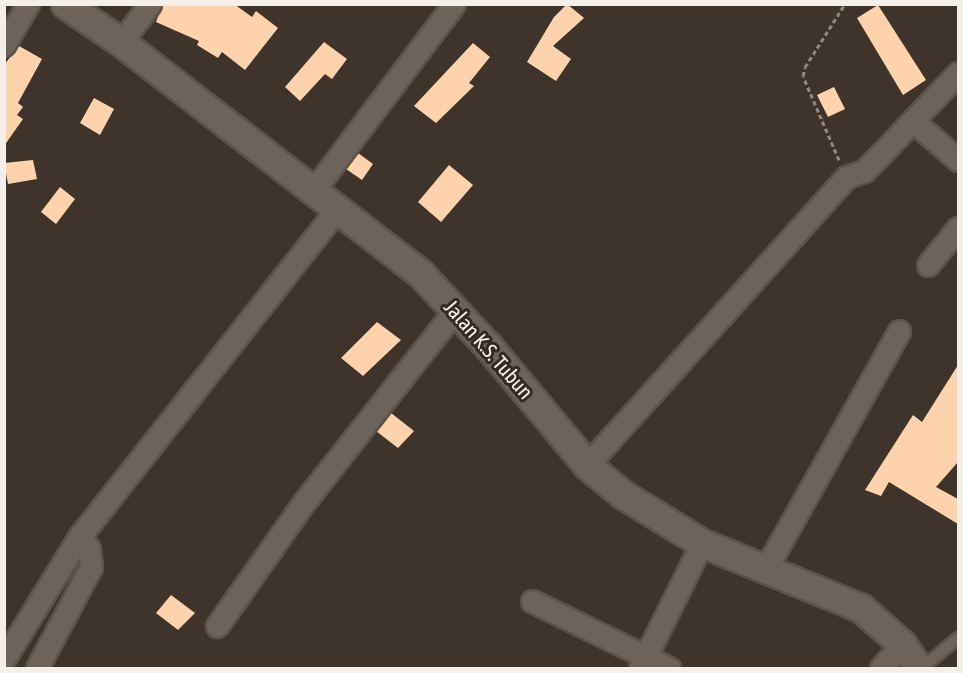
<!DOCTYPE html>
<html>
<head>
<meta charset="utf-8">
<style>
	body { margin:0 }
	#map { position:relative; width:963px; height:673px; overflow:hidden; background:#3e342c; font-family:"Asap Condensed",sans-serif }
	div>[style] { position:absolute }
	.building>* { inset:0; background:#fed3ac }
	.path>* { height:3px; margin-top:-1.5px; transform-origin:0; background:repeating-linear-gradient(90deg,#908881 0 4.5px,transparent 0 7.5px) }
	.roads { filter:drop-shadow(2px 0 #5b534c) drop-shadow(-2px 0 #5b534c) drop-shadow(0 2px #5b534c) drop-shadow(0 -2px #5b534c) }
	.service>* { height:10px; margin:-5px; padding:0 5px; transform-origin:5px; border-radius:5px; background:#6e635a }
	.minor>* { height:21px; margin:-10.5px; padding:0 10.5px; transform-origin:10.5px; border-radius:10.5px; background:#6e635a }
	.tertiary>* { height:27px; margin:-13.5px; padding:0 13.5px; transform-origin:13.5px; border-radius:13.5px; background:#6e635a }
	span { translate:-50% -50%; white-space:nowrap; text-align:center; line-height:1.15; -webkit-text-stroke:6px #332a22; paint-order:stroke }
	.street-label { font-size:21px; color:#f5efea }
	.frame { position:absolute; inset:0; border:6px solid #f5efea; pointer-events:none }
</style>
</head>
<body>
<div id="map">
	<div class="building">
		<i style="clip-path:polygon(163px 4px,234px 4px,252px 17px,256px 11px,278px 28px,245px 70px,222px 52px,218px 58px,197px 45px,199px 41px,156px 22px)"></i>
		<i style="clip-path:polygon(567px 4px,584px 18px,553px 46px,571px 59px,556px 81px,527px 62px,554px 17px)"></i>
		<i style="clip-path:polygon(878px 5px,926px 80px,903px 95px,857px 18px)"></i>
		<i style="clip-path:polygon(324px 42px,347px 59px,332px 79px,325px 74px,300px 101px,285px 87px)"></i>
		<i style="clip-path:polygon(473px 43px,490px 57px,469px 83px,474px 86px,436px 123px,414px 106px)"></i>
		<i style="clip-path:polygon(19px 46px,42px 59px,18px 103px,23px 107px,17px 115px,23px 119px,4px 146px,4px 65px)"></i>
		<i style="clip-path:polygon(834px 87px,845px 109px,828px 117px,817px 95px)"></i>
		<i style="clip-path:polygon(94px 98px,114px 109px,100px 135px,80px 123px)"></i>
		<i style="clip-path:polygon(358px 153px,373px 164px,362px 180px,346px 169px)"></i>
		<i style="clip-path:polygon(33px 160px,37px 179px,8px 184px,4px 163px)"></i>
		<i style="clip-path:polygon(449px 165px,473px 185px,441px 222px,418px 202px)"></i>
		<i style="clip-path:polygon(60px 187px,75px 199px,56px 224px,41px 212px)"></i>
		<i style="clip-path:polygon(377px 322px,401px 340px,363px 376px,341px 358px)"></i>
		<i style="clip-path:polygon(958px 365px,958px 462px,936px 487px,958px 499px,958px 524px,889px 482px,881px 496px,865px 490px,913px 415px,922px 422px)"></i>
		<i style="clip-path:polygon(391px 413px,414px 431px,398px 448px,376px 431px)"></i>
		<i style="clip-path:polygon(171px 595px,195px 613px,178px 630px,156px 613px)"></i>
	</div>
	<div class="path">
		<i style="left:839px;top:160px;width:91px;rotate:-113.2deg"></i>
		<i style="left:803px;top:76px;width:9px;rotate:-77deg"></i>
		<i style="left:805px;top:67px;width:75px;rotate:-57.6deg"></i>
	</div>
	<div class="roads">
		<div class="service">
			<i style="left:922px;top:668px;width:47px;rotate:-39.8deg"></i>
		</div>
		<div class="minor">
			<i style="left:121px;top:42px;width:48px;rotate:-52.7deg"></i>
			<i style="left:4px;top:45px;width:48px;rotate:-59.7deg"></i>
			<i style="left:913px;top:121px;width:60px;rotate:40.9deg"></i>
			<i style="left:313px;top:191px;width:234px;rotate:-53deg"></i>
			<i style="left:928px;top:265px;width:48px;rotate:-51deg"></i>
			<i style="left:587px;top:465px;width:387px;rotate:-48deg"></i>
			<i style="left:846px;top:177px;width:19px;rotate:-18deg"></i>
			<i style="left:864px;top:171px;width:25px;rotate:-45deg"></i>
			<i style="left:882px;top:153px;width:110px;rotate:-46.5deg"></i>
			<i style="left:765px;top:570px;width:274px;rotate:-60.7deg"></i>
			<i style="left:532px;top:601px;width:153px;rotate:26.1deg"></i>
			<i style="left:217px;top:626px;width:153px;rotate:-54.9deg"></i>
			<i style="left:305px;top:501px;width:244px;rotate:-51.8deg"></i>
			<i style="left:4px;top:659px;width:145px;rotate:-58.3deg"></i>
			<i style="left:80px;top:536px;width:416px;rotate:-51.8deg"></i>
			<i style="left:37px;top:668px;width:115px;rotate:-61.9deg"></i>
			<i style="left:91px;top:567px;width:18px;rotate:-96deg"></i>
			<i style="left:89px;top:549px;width:16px;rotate:-125deg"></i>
			<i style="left:640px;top:668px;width:140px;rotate:-63.6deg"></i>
			<i style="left:881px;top:668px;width:32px;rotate:-49deg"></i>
		</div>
		<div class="tertiary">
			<i style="left:65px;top:4px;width:68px;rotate:34.2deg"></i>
			<i style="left:121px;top:42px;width:379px;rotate:37.7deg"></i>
			<i style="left:421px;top:274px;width:98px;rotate:47.1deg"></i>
			<i style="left:488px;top:346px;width:155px;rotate:50.2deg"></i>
			<i style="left:587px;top:465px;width:45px;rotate:39.6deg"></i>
			<i style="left:622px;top:494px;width:94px;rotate:31.5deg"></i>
			<i style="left:702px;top:543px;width:172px;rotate:22.2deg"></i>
			<i style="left:861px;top:608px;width:55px;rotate:41.3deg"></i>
			<i style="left:902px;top:644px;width:29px;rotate:56deg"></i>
		</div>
	</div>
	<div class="street-label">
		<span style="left:489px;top:349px;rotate:49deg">Jalan K.S. Tubun</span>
	</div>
	<div class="frame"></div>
</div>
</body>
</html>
